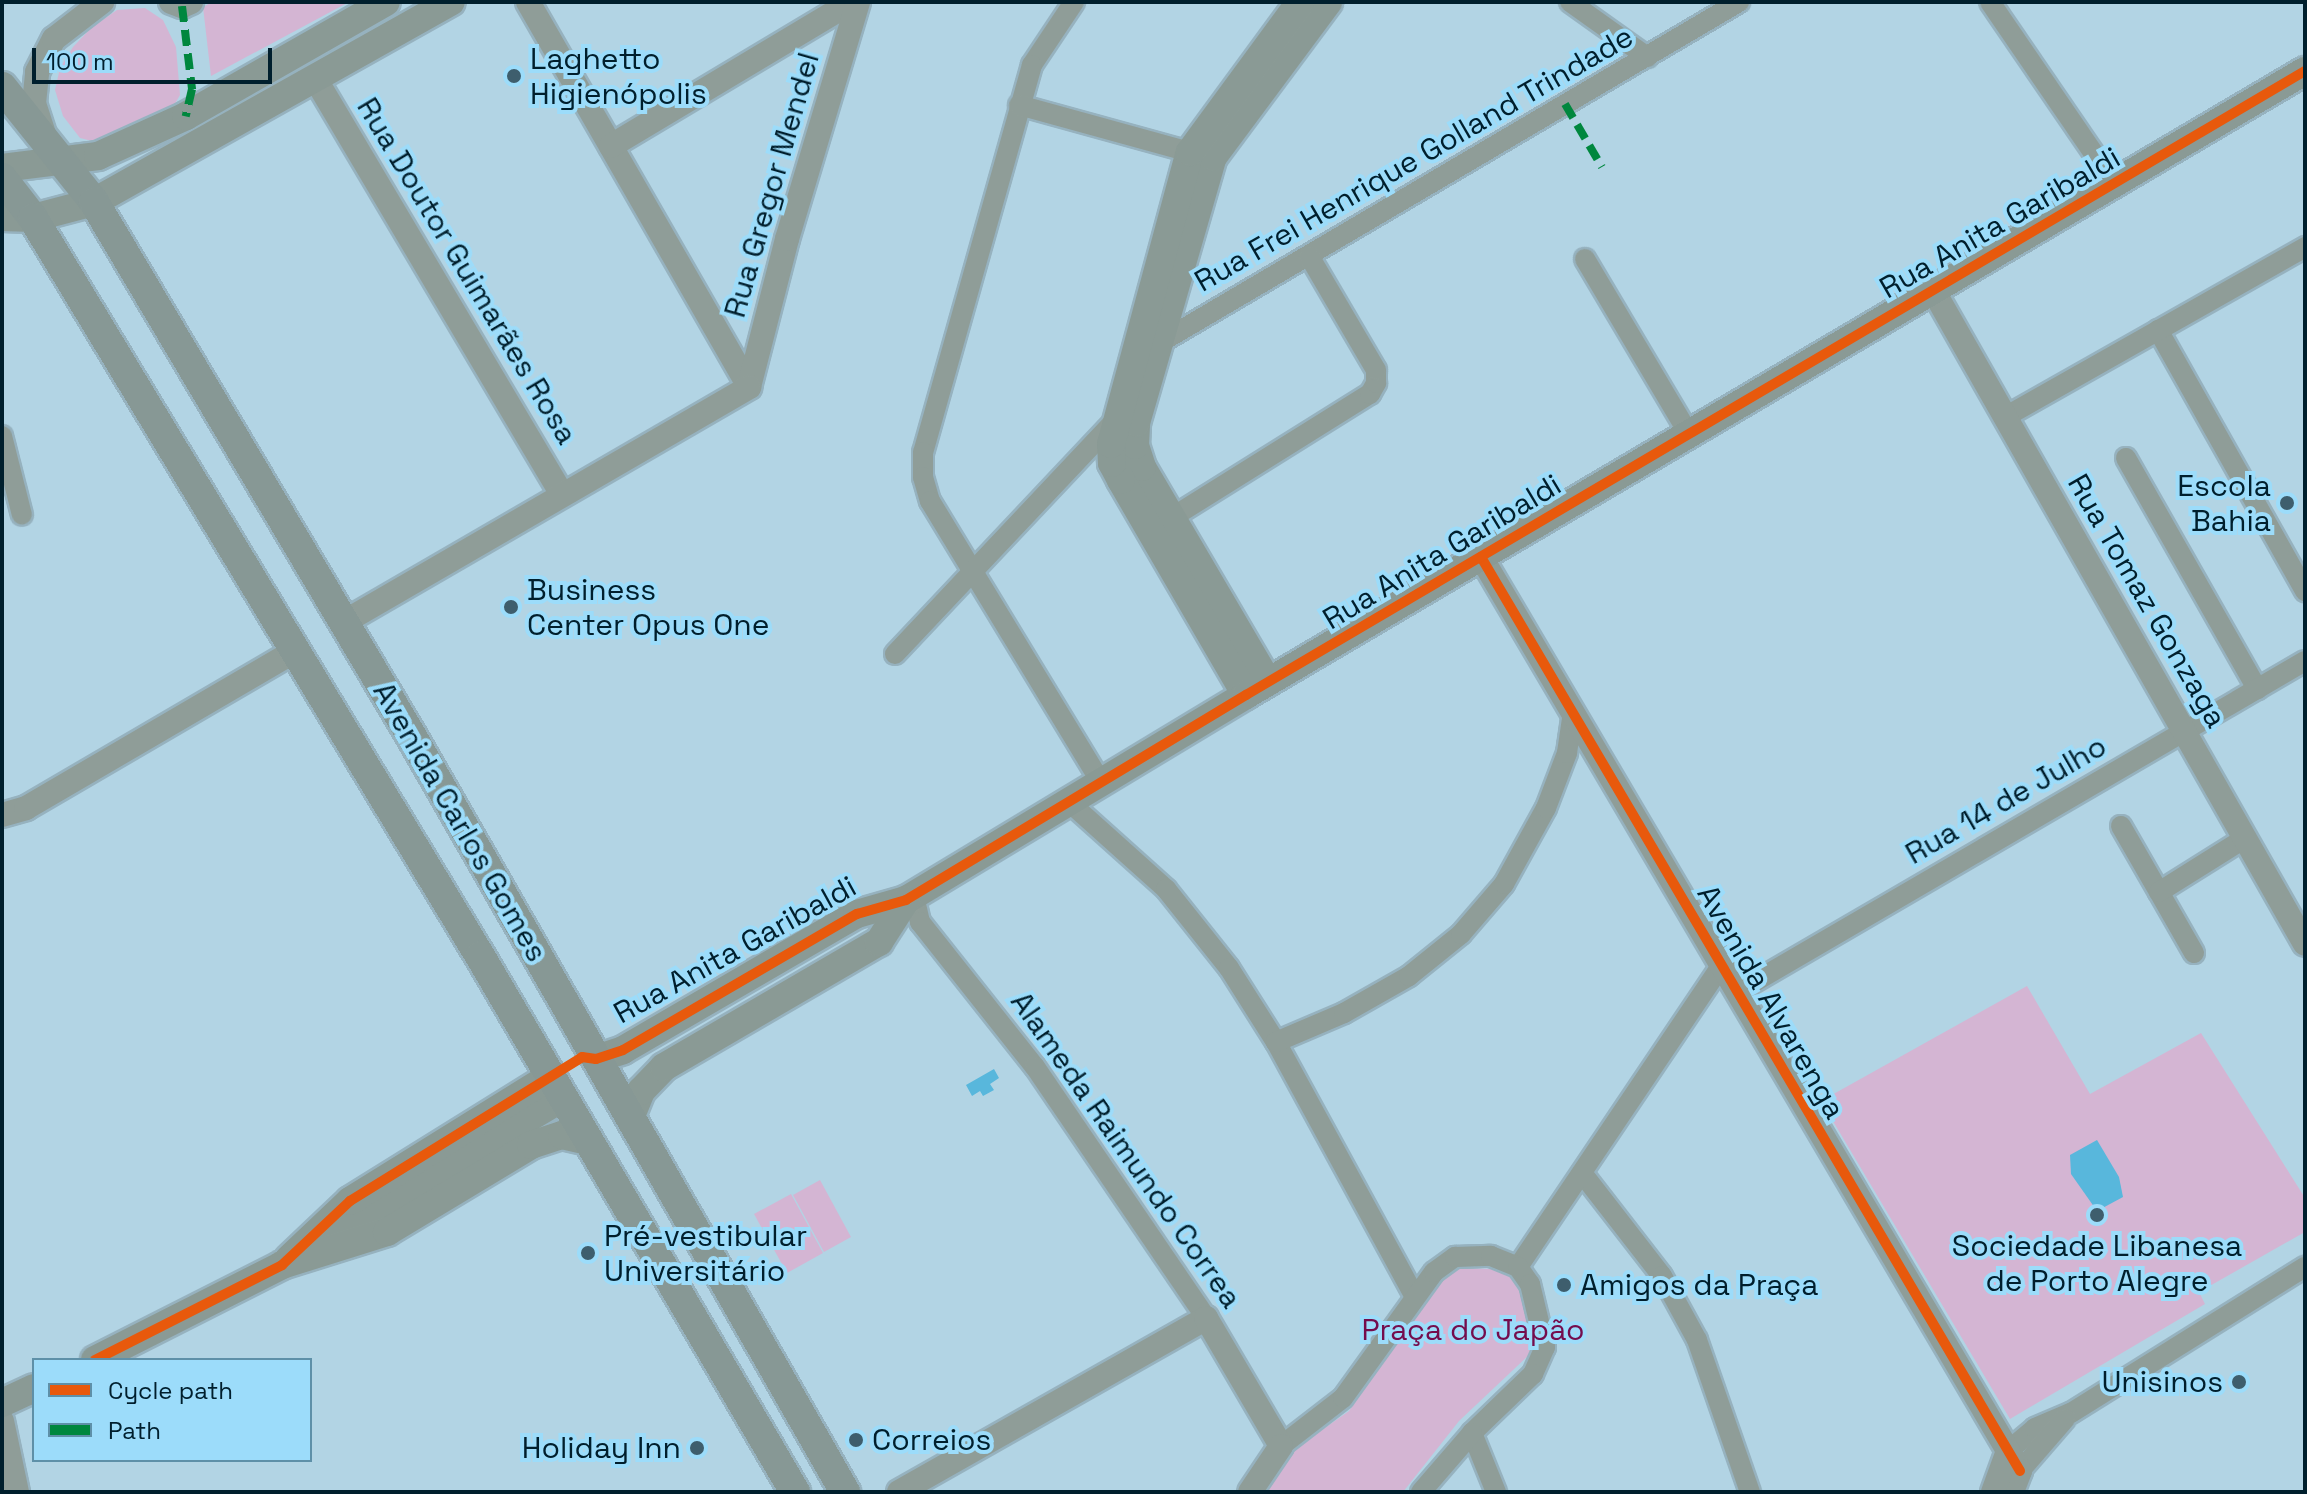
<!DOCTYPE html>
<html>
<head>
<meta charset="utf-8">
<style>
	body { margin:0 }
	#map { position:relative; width:2307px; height:1494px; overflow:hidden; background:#b2d4e4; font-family:"Space Grotesk",sans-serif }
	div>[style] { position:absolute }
	.green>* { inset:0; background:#d4b5d3 }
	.water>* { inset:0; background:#58b7dc }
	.secondary-tunnel>* { height:28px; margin-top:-14px; transform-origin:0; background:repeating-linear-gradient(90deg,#8eb0bf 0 28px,transparent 0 42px) }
	.roads { filter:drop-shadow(2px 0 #96b2bf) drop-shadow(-2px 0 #96b2bf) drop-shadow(0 2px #96b2bf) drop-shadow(0 -2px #96b2bf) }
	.minor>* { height:20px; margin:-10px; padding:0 10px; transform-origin:10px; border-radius:10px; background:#8f9d98 }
	.tertiary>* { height:24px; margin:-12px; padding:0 12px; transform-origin:12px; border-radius:12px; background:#8f9d98 }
	.secondary>* { height:28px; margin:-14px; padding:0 14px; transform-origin:14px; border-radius:14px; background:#8a9a95 }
	.primary>* { height:30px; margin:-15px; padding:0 15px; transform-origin:15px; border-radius:15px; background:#879895 }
	.quiet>* { height:8px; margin-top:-4px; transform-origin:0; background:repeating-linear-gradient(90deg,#00873e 0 16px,transparent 0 24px) }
	.cycleway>* { height:10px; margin:-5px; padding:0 5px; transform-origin:5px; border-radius:5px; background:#e8590c }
	.dots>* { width:22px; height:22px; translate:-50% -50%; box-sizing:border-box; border:4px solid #9cdcfa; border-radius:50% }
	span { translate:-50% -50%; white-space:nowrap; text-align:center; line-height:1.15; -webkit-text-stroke:8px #9cdcfa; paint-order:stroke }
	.poi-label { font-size:30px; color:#001f2d }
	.left { translate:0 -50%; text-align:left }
	.right { translate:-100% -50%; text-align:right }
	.street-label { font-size:30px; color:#001f2d }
	.park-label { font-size:30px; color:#740d4d }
	.frame { position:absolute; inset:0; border:4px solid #001f2d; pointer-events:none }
	.legend { position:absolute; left:32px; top:1358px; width:280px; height:104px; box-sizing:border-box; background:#9cdcfa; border:2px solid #5e90a8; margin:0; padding:10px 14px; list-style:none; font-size:24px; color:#001f2d }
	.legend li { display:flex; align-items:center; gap:16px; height:40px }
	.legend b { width:40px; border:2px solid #5e90a8 }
	.scale { position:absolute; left:32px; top:48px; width:240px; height:36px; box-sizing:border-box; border:4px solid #001f2d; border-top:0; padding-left:10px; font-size:24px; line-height:28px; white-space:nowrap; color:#001f2d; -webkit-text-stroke:6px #9cdcfa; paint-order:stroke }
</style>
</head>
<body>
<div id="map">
	<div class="green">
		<i style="clip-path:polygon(212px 2px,349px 2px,211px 76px,203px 7px)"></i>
		<i style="clip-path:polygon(145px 8px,163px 20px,176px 47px,180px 95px,172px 109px,96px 142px,80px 138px,63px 116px,55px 90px,60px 68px,73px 47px,91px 28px,117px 10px)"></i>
		<i style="clip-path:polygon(2027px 986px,2090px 1094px,2201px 1033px,2305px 1198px,2305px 1232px,2199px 1292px,2205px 1304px,2010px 1419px,1821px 1101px)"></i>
		<i style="clip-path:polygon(820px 1180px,851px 1237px,824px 1252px,793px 1195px)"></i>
		<i style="clip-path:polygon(791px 1194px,823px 1253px,787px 1273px,754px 1214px)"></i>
		<i style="clip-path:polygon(1461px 1268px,1493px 1269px,1515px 1277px,1529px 1315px,1531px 1353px,1459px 1421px,1403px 1492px,1259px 1492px,1292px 1451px,1349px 1411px,1438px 1282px)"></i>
	</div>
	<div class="water">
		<i style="clip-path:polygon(994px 1069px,999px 1078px,990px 1084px,994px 1090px,983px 1096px,980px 1091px,972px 1096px,966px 1085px)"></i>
		<i style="clip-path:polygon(2097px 1140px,2119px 1177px,2123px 1197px,2097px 1211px,2071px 1174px,2070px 1155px)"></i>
	</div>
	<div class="secondary-tunnel">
		<i style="left:554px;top:1103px;width:73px;rotate:-31.5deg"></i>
	</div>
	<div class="roads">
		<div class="minor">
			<i style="left:1074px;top:2px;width:76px;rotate:123.7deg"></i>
			<i style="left:1032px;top:65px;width:402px;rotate:105.7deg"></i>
			<i style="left:923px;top:452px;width:25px;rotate:90deg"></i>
			<i style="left:923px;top:477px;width:25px;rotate:74deg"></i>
			<i style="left:930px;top:501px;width:329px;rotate:58.7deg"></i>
			<i style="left:1570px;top:2px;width:95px;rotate:35.5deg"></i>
			<i style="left:1990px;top:2px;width:219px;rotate:55.6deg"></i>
			<i style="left:1019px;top:105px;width:189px;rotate:15.4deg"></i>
			<i style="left:1585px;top:259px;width:204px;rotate:59.3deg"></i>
			<i style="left:2158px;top:330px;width:300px;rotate:60.6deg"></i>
			<i style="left:1161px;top:342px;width:671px;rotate:-30.47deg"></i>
			<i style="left:2005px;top:417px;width:345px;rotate:-29.5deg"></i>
			<i style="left:2px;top:436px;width:81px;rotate:75.8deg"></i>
			<i style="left:2126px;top:458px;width:266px;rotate:60.4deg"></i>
			<i style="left:1160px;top:525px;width:248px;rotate:-32deg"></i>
			<i style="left:1370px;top:394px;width:13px;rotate:-61deg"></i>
			<i style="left:1376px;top:383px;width:13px;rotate:-90deg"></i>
			<i style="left:1376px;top:370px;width:132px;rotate:-120.4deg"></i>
			<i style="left:895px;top:654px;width:319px;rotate:-46.7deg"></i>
			<i style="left:1068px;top:801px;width:132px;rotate:41.9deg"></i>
			<i style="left:1166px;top:889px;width:101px;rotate:51.4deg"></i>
			<i style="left:1229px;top:968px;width:88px;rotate:57.6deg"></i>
			<i style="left:1276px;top:1042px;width:290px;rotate:61.4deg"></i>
			<i style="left:2121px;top:826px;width:76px;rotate:60.1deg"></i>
			<i style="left:914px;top:896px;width:27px;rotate:77deg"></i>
			<i style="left:920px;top:922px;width:185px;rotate:51.6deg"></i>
			<i style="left:1035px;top:1067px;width:304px;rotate:55.7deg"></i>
			<i style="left:2194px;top:953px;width:70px;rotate:-119.8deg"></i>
			<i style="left:2159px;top:892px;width:102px;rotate:-32.1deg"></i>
			<i style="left:1737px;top:992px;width:657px;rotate:-30.23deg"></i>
			<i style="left:1276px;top:1042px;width:74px;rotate:-23.1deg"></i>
			<i style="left:1344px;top:1013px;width:75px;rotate:-29.6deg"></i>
			<i style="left:1409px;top:976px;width:67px;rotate:-38.9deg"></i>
			<i style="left:1461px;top:934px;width:66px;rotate:-49.3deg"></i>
			<i style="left:1504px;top:884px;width:87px;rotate:-61.1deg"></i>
			<i style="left:1546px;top:808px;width:59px;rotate:-69.1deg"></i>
			<i style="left:1567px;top:753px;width:41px;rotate:-81.7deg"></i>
			<i style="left:1582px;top:1173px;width:130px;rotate:52.2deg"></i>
			<i style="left:1662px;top:1276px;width:73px;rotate:61.3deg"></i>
			<i style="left:1697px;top:1340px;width:161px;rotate:70.8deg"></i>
			<i style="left:1518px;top:1267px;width:364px;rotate:-56deg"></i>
			<i style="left:1472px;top:1433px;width:64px;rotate:67.9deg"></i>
			<i style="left:1281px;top:1446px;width:78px;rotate:-37.7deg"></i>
			<i style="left:1343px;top:1398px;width:155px;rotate:-54.2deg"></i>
			<i style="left:1434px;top:1272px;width:26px;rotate:-36deg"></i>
			<i style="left:1455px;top:1257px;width:36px;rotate:-2deg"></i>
			<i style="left:1491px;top:1256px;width:29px;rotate:22deg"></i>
			<i style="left:1518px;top:1267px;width:21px;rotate:55deg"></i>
			<i style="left:1530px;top:1284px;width:65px;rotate:76.6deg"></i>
			<i style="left:1545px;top:1347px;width:30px;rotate:114deg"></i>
			<i style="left:1533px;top:1374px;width:85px;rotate:136deg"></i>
			<i style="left:1472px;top:1433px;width:78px;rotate:130.8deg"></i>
			<i style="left:2008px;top:1451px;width:35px;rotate:-40deg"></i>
			<i style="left:2035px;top:1428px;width:39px;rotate:-23deg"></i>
			<i style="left:2071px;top:1413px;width:276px;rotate:-32deg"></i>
			<i style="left:2020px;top:1471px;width:69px;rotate:-49.1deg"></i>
		</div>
		<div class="tertiary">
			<i style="left:171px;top:2px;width:12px;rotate:20deg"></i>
			<i style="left:182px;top:6px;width:10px;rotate:-24deg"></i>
			<i style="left:528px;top:2px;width:444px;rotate:60.1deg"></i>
			<i style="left:316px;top:80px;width:482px;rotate:59.3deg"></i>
			<i style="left:44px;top:134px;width:33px;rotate:-108deg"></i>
			<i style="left:34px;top:103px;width:31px;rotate:-84deg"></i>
			<i style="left:37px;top:72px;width:37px;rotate:-63deg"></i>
			<i style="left:54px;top:39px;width:61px;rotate:-37.6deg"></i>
			<i style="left:611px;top:146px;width:281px;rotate:-30.9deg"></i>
			<i style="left:1933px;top:290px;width:752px;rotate:60.37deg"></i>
			<i style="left:749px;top:387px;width:153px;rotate:-75.6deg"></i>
			<i style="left:787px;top:239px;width:247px;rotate:-73.3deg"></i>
			<i style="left:1481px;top:557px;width:1061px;rotate:59.47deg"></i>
			<i style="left:2020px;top:1471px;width:22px;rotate:111deg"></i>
			<i style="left:344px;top:622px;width:468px;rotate:-30.1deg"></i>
			<i style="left:2px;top:815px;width:25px;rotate:-16deg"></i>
			<i style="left:26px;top:808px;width:309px;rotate:-30.3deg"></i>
			<i style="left:2px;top:1421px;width:73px;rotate:78.1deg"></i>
			<i style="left:899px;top:1492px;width:353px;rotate:-29.5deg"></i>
			<i style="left:1206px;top:1318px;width:148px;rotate:59.6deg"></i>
			<i style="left:1281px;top:1446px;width:55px;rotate:124deg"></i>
			<i style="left:1993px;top:1492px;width:44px;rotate:-69.9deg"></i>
		</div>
		<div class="secondary">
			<i style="left:2px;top:168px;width:97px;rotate:-7.1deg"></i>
			<i style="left:98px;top:156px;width:97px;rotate:-24.4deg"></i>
			<i style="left:186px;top:116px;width:230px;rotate:-29.7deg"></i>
			<i style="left:2px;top:217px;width:31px;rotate:2deg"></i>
			<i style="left:33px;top:218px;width:63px;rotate:-14.7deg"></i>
			<i style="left:94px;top:202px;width:409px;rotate:-29.3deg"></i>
			<i style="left:1268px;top:682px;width:249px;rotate:-120.4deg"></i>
			<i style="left:1142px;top:467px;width:23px;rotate:-108deg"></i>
			<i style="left:1135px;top:445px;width:22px;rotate:-87deg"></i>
			<i style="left:1136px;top:423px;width:277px;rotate:-73.9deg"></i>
			<i style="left:1213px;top:157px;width:193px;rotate:-53.4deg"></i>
			<i style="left:1246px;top:695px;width:249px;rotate:-120.2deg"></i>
			<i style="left:1121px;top:480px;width:19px;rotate:-118deg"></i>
			<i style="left:1112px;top:463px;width:19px;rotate:-93deg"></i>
			<i style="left:1111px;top:444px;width:302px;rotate:-74.9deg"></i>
			<i style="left:1190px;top:152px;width:186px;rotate:-53.7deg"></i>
			<i style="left:596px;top:1059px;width:28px;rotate:-18deg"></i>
			<i style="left:623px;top:1050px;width:271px;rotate:-30.2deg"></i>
			<i style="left:857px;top:914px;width:51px;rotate:-15.9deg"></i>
			<i style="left:906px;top:900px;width:397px;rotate:-31.1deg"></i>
			<i style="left:1246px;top:695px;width:1229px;rotate:-30.51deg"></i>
			<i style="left:631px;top:1116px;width:27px;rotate:-68deg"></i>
			<i style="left:641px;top:1091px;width:33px;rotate:-46deg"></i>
			<i style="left:664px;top:1067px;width:249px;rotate:-30.2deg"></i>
			<i style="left:879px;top:942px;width:50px;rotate:-57.3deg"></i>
			<i style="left:324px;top:1240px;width:268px;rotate:-30.8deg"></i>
			<i style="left:289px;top:1259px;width:84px;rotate:-43.6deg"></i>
			<i style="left:350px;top:1201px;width:234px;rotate:-31.9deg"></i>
			<i style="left:95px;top:1360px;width:210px;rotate:-26.9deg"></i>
			<i style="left:282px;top:1265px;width:110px;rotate:-17.4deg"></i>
			<i style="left:387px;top:1232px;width:168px;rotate:-31.1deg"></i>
			<i style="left:531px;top:1145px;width:33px;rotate:-18deg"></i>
			<i style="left:562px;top:1135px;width:27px;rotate:13deg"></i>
			<i style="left:2px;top:1403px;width:35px;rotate:-25deg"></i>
		</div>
		<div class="primary">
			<i style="left:2px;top:87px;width:147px;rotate:51.3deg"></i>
			<i style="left:94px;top:202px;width:620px;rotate:59.26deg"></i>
			<i style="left:411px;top:735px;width:873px;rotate:60.17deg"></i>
			<i style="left:2px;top:178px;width:51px;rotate:52.2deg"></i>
			<i style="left:33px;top:218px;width:863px;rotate:58.8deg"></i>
			<i style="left:480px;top:956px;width:622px;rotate:59.56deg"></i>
		</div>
	</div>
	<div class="quiet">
		<i style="left:182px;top:6px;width:84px;rotate:83.1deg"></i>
		<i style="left:192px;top:89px;width:28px;rotate:103deg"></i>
		<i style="left:1565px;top:104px;width:73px;rotate:59.6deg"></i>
	</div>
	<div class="cycleway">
		<i style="left:1481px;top:557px;width:1061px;rotate:59.47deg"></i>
		<i style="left:95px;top:1360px;width:210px;rotate:-26.9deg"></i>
		<i style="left:282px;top:1265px;width:93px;rotate:-43.3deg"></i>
		<i style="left:350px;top:1201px;width:273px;rotate:-31.8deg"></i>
		<i style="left:582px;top:1057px;width:14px;rotate:8deg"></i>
		<i style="left:596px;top:1059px;width:28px;rotate:-18deg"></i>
		<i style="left:623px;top:1050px;width:271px;rotate:-30.2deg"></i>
		<i style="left:857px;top:914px;width:51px;rotate:-15.9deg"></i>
		<i style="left:906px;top:900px;width:397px;rotate:-31.1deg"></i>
		<i style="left:1246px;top:695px;width:1229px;rotate:-30.51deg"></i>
	</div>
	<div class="dots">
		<i style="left:514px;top:76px;background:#3e5e6d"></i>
		<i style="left:2287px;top:503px;background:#3e5e6d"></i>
		<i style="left:511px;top:607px;background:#3e5e6d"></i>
		<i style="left:2097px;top:1215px;background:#3e5e6d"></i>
		<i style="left:588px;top:1253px;background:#3e5e6d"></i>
		<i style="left:1564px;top:1285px;background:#3e5e6d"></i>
		<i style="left:2239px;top:1382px;background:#3e5e6d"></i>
		<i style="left:856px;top:1440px;background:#3e5e6d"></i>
		<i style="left:697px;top:1448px;background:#3e5e6d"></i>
	</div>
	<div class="poi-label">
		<span class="left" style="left:530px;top:76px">Laghetto<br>Higienópolis</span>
		<span class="right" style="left:2271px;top:503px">Escola<br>Bahia</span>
		<span class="left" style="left:527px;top:607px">Business<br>Center Opus One</span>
		<span class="left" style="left:604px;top:1253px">Pré-vestibular<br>Universitário</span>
		<span style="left:2097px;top:1263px">Sociedade Libanesa<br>de Porto Alegre</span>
		<span class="left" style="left:1580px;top:1285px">Amigos da Praça</span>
		<span class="right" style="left:2223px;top:1382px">Unisinos</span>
		<span class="left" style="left:872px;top:1440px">Correios</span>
		<span class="right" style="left:681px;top:1448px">Holiday Inn</span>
	</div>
	<div class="street-label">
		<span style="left:1414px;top:159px;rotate:-30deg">Rua Frei Henrique Golland Trindade</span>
		<span style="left:772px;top:185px;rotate:-74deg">Rua Gregor Mendel</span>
		<span style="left:2000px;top:223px;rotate:-30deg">Rua Anita Garibaldi</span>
		<span style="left:467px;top:271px;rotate:59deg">Rua Doutor Guimarães Rosa</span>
		<span style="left:1442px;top:552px;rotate:-31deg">Rua Anita Garibaldi</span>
		<span style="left:2147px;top:601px;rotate:60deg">Rua Tomaz Gonzaga</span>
		<span style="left:2006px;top:800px;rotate:-30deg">Rua 14 de Julho</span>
		<span style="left:460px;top:822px;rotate:60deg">Avenida Carlos Gomes</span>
		<span style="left:735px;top:950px;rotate:-29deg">Rua Anita Garibaldi</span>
		<span style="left:1771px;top:1002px;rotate:60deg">Avenida Alvarenga</span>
		<span style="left:1126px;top:1150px;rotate:55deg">Alameda Raimundo Correa</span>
	</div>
	<div class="park-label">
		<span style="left:1473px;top:1330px">Praça do Japão</span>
	</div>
	<div class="frame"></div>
	<ul class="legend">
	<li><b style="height:10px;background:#e8590c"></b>Cycle path</li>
	<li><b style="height:10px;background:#00873e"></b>Path</li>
	</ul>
	<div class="scale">100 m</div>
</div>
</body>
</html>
